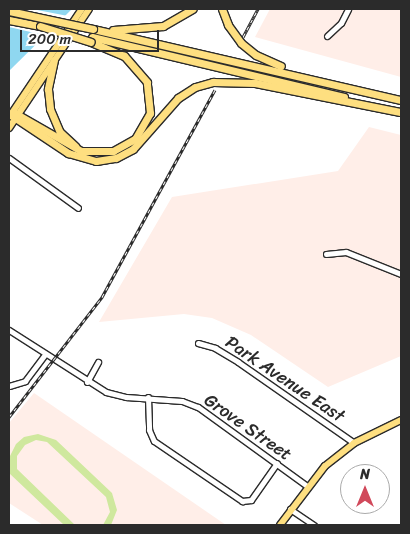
<!DOCTYPE html>
<html>
<head>
<meta charset="utf-8">
<style>
	body { margin:0 }
	#map { position:relative; width:410px; height:534px; overflow:hidden; background:#fff; font-family:Sriracha,sans-serif }
	div>[style] { position:absolute }
	.built>* { inset:0; background:#ffeee8 }
	.green>* { inset:0; background:#cfe89e }
	.water>* { inset:0; background:#8fd7f0 }
	.pier>* { inset:0; background:#fff }
	.roads { filter:drop-shadow(1px 0 #2b2b2b) drop-shadow(-1px 0 #2b2b2b) drop-shadow(0 1px #2b2b2b) drop-shadow(0 -1px #2b2b2b) }
	.minor>* { height:5px; margin:-2.5px; padding:0 2.5px; transform-origin:2.5px; border-radius:2.5px; background:#fff }
	.major>* { height:6px; margin:-3px; padding:0 3px; transform-origin:3px; border-radius:3px; background:#fedf80 }
	.highway>* { height:7px; margin:-3.5px; padding:0 3.5px; transform-origin:3.5px; border-radius:3.5px; background:#fedf80 }
	.rail>* { height:3px; margin-top:-1.5px; transform-origin:0; background:repeating-linear-gradient(90deg,#fff 0 4px,#2b2b2b 0 8px); box-sizing:border-box; border-block:1px solid #2b2b2b }
	.bridges { filter:drop-shadow(1px 0 #2b2b2b) drop-shadow(-1px 0 #2b2b2b) drop-shadow(0 1px #2b2b2b) drop-shadow(0 -1px #2b2b2b) }
	.highway-bridge>* { height:7px; margin:-3.5px; padding:0 3.5px; transform-origin:3.5px; border-radius:3.5px; background:#fedf80 }
	span { translate:-50% -50%; white-space:nowrap; text-align:center; line-height:1.15; -webkit-text-stroke:4px #fff; paint-order:stroke }
	.street-label { font-size:18px; color:#2b2b2b }
	.frame { position:absolute; inset:0; border:10px solid #2b2b2b; pointer-events:none }
	.north { position:absolute; left:340px; top:464px; width:50px; height:50px; box-sizing:border-box; background:#fff; border:1px solid #aaa; border-radius:50%; rotate:0deg; font-size:14px; font-weight:700; line-height:20px; text-align:center; color:#2b2b2b }
	.north::after { content:''; display:block; margin:auto; width:18px; height:22px; background:#d1495b; clip-path:polygon(50% 0,100% 100%,50% 72%,0 100%) }
	.scale { position:absolute; left:20px; top:30px; width:139px; height:22px; box-sizing:border-box; border:2px solid #2b2b2b; border-top:0; padding-left:6px; font-size:15px; line-height:18px; white-space:nowrap; color:#2b2b2b; -webkit-text-stroke:4px #fff; paint-order:stroke }
</style>
</head>
<body>
<div id="map">
	<div class="built">
		<i style="clip-path:polygon(270px 9px,401px 9px,401px 77px,255px 37px)"></i>
		<i style="clip-path:polygon(369px 127px,401px 135px,401px 356px,328px 387px,251px 335px,212px 318px,184px 314px,99px 322px,172px 197px,338px 171px)"></i>
		<i style="clip-path:polygon(34px 393px,226px 525px,43px 525px,9px 503px,9px 423px)"></i>
	</div>
	<div class="green">
		<i style="clip-path:polygon(38px 434px,56px 440px,112px 493px,117px 510px,111px 525px,103px 525px,110px 512px,106px 497px,47px 442px,36px 440px,25px 445px,17px 456px,17px 469px,75px 525px,64px 525px,9px 473px,10px 456px,16px 444px,24px 437px)"></i>
	</div>
	<div class="water">
		<i style="clip-path:polygon(9px 9px,72px 9px,9px 71px)"></i>
	</div>
	<div class="pier">
		<i style="clip-path:polygon(9px 9px,32px 9px,68px 16px,48px 36px,9px 27px)"></i>
	</div>
	<div class="roads">
		<div class="minor">
			<i style="left:327px;top:36px;width:19px;rotate:-43deg"></i>
			<i style="left:341px;top:23px;width:16px;rotate:-63deg"></i>
			<i style="left:9px;top:158px;width:85px;rotate:35.9deg"></i>
			<i style="left:326px;top:254px;width:20px;rotate:-6deg"></i>
			<i style="left:346px;top:252px;width:59px;rotate:21.8deg"></i>
			<i style="left:9px;top:330px;width:115px;rotate:32.6deg"></i>
			<i style="left:106px;top:392px;width:21px;rotate:14deg"></i>
			<i style="left:126px;top:397px;width:56px;rotate:4.1deg"></i>
			<i style="left:182px;top:401px;width:17px;rotate:21deg"></i>
			<i style="left:198px;top:407px;width:135px;rotate:35.9deg"></i>
			<i style="left:198px;top:343px;width:18px;rotate:16deg"></i>
			<i style="left:215px;top:348px;width:27px;rotate:31deg"></i>
			<i style="left:238px;top:362px;width:141px;rotate:34.9deg"></i>
			<i style="left:87px;top:382px;width:23px;rotate:-61deg"></i>
			<i style="left:9px;top:386px;width:17px;rotate:-17deg"></i>
			<i style="left:25px;top:381px;width:34px;rotate:-53deg"></i>
			<i style="left:148px;top:397px;width:33px;rotate:88deg"></i>
			<i style="left:149px;top:430px;width:12px;rotate:66deg"></i>
			<i style="left:154px;top:441px;width:107px;rotate:34.3deg"></i>
			<i style="left:242px;top:501px;width:9px;rotate:-6deg"></i>
			<i style="left:251px;top:500px;width:45px;rotate:-54.9deg"></i>
			<i style="left:290px;top:509px;width:29px;rotate:34deg"></i>
		</div>
		<div class="major">
			<i style="left:10px;top:116px;width:129px;rotate:-56.1deg"></i>
			<i style="left:9px;top:128px;width:143px;rotate:-56.1deg"></i>
			<i style="left:280px;top:525px;width:74px;rotate:-52.7deg"></i>
			<i style="left:325px;top:466px;width:37px;rotate:-38deg"></i>
			<i style="left:354px;top:443px;width:52px;rotate:-26.1deg"></i>
		</div>
		<div class="highway">
			<i style="left:222px;top:9px;width:17px;rotate:69deg"></i>
			<i style="left:228px;top:25px;width:22px;rotate:54deg"></i>
			<i style="left:241px;top:43px;width:19px;rotate:39deg"></i>
			<i style="left:256px;top:55px;width:27px;rotate:24deg"></i>
			<i style="left:9px;top:20px;width:32px;rotate:11deg"></i>
			<i style="left:93px;top:29px;width:316px;rotate:13deg"></i>
			<i style="left:113px;top:30px;width:50px;rotate:-4.6deg"></i>
			<i style="left:163px;top:26px;width:34px;rotate:-30deg"></i>
			<i style="left:92px;top:37px;width:259px;rotate:13.4deg"></i>
			<i style="left:54px;top:60px;width:30px;rotate:102deg"></i>
			<i style="left:48px;top:89px;width:20px;rotate:84deg"></i>
			<i style="left:50px;top:109px;width:25px;rotate:67deg"></i>
			<i style="left:60px;top:132px;width:21px;rotate:43deg"></i>
			<i style="left:13px;top:112px;width:78px;rotate:29.8deg"></i>
			<i style="left:81px;top:151px;width:32px"></i>
			<i style="left:113px;top:151px;width:25px;rotate:-29deg"></i>
			<i style="left:135px;top:139px;width:30px;rotate:-60deg"></i>
			<i style="left:150px;top:113px;width:31px;rotate:-96deg"></i>
			<i style="left:147px;top:82px;width:35px;rotate:-131deg"></i>
			<i style="left:124px;top:56px;width:36px;rotate:-157deg"></i>
			<i style="left:11px;top:115px;width:69px;rotate:33.7deg"></i>
			<i style="left:68px;top:153px;width:29px;rotate:16deg"></i>
			<i style="left:96px;top:161px;width:20px;rotate:-9deg"></i>
			<i style="left:116px;top:158px;width:19px;rotate:-28deg"></i>
			<i style="left:133px;top:149px;width:68px;rotate:-48.6deg"></i>
			<i style="left:178px;top:98px;width:20px;rotate:-33deg"></i>
			<i style="left:195px;top:87px;width:19px;rotate:-16deg"></i>
			<i style="left:213px;top:82px;width:42px;rotate:1.4deg"></i>
			<i style="left:255px;top:83px;width:148px;rotate:11.3deg"></i>
		</div>
	</div>
	<div class="rail">
		<i style="left:243px;top:37px;width:32px;rotate:-62deg"></i>
		<i style="left:9px;top:417px;width:152px;rotate:-52.2deg"></i>
		<i style="left:102px;top:297px;width:236px;rotate:-61.4deg"></i>
	</div>
	<div class="bridges">
		<div class="highway-bridge">
			<i style="left:9px;top:11px;width:86px;rotate:12.1deg"></i>
			<i style="left:40px;top:26px;width:53px;rotate:17.4deg"></i>
		</div>
	</div>
	<div class="street-label">
		<span style="left:285px;top:379px;rotate:34deg">Park Avenue East</span>
		<span style="left:248px;top:427px;rotate:35deg">Grove Street</span>
	</div>
	<div class="frame"></div>
	<div class="north">N</div>
	<div class="scale">200 m</div>
</div>
</body>
</html>
